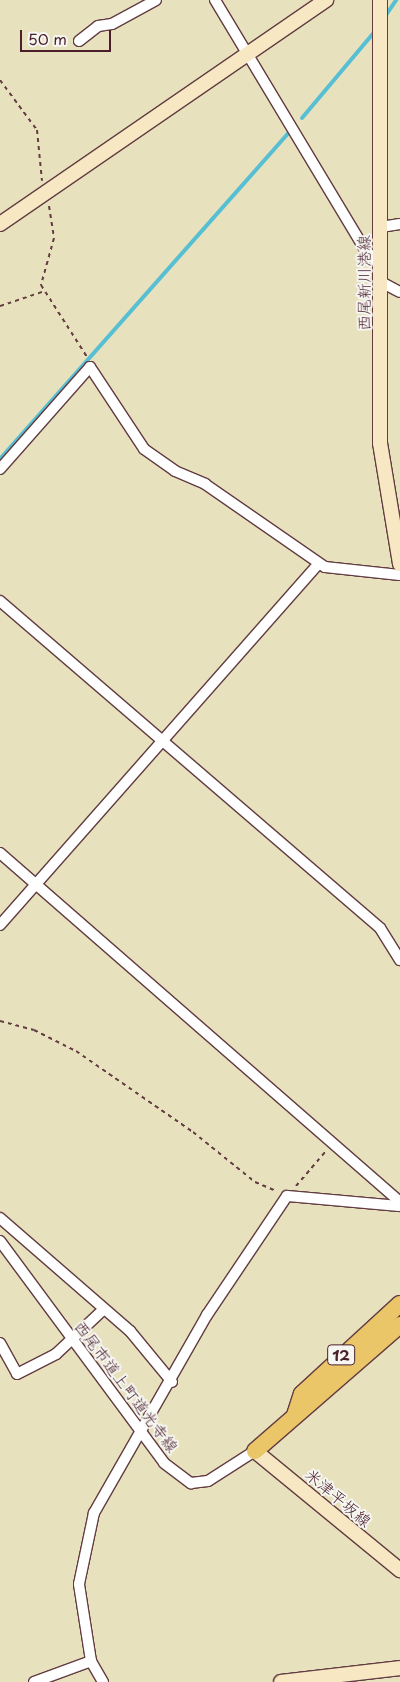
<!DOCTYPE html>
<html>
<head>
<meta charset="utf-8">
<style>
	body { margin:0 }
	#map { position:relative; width:400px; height:1682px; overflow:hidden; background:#e8e1be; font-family:"Playpen Sans","Klee One",sans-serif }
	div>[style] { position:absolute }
	.stream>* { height:4px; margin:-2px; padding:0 2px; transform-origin:2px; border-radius:2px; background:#56bfd3 }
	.path>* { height:2px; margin-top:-1px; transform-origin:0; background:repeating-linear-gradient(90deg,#623c41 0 4px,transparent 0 8px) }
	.roads { filter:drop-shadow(1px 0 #623c41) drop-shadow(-1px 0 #623c41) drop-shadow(0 1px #623c41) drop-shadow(0 -1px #623c41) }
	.street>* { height:10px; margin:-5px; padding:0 5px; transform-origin:5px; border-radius:5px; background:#fff }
	.secondary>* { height:14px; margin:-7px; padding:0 7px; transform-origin:7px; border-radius:7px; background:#f7e8c3 }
	.primary>* { height:16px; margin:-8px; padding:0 8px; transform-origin:8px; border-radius:8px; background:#eac669 }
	span { translate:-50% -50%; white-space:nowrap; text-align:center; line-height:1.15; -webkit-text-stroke:4px #f6f6f2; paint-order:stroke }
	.shield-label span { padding:1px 4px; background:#f6f6f2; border:1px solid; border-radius:4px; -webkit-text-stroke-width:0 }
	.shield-label { font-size:15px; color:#4a1f2b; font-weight:700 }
	.street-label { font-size:16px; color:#4a1f2b }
	.scale { position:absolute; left:20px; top:30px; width:91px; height:22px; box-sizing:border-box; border:2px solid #4a1f2b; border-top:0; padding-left:6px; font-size:15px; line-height:18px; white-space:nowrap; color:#4a1f2b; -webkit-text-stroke:4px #f6f6f2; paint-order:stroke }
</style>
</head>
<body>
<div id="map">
	<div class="stream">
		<i style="left:384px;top:18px;width:22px;rotate:-56deg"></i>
		<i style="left:302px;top:118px;width:115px;rotate:-49.9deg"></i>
		<i style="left:0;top:459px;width:434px;rotate:-48.5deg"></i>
	</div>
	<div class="path">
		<i style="left:0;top:80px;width:62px;rotate:53.5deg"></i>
		<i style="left:37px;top:130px;width:51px;rotate:84.4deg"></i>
		<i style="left:49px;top:206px;width:32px;rotate:81deg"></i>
		<i style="left:54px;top:238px;width:49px;rotate:105.5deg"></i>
		<i style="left:41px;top:285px;width:85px;rotate:57.4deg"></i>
		<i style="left:0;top:306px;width:47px;rotate:-18.4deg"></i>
		<i style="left:0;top:1021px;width:35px;rotate:15deg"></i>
		<i style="left:34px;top:1030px;width:47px;rotate:26.6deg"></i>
		<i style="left:76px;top:1051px;width:142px;rotate:34.7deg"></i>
		<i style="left:193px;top:1132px;width:80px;rotate:38.9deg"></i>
		<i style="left:255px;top:1182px;width:23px;rotate:23deg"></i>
		<i style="left:296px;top:1186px;width:45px;rotate:-49.5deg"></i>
	</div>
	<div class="roads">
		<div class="street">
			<i style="left:215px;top:0;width:289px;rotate:59deg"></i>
			<i style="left:364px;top:248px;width:25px;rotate:48deg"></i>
			<i style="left:79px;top:41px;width:24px;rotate:-38deg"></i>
			<i style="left:98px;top:26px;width:14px;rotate:-8deg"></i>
			<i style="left:112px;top:24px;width:50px;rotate:-28.6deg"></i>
			<i style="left:381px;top:227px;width:19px;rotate:-9deg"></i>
			<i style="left:381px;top:282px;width:21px;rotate:28deg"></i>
			<i style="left:0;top:469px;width:136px;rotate:-48.6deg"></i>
			<i style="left:90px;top:367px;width:98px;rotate:56.6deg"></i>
			<i style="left:144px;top:449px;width:38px;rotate:35deg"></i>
			<i style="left:175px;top:471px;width:33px;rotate:23deg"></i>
			<i style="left:205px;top:484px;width:146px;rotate:34.7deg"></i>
			<i style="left:325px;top:567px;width:75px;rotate:6.1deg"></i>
			<i style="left:0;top:601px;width:501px;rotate:40.71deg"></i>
			<i style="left:380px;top:928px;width:38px;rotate:58deg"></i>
			<i style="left:0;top:853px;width:531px;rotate:41.1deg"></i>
			<i style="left:0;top:925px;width:482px;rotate:-48.6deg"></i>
			<i style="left:0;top:1218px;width:172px;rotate:41deg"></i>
			<i style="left:130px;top:1331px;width:66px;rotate:50.5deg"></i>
			<i style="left:0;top:1241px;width:276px;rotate:53.5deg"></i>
			<i style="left:164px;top:1463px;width:34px;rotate:37deg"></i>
			<i style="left:191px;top:1483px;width:17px;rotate:-7deg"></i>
			<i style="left:208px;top:1481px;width:56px;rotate:-32.6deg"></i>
			<i style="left:0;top:1343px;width:35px;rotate:61deg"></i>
			<i style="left:17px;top:1374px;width:44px;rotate:-27.1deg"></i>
			<i style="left:56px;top:1354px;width:66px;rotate:-43.2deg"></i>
			<i style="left:34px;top:1682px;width:61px;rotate:-20.2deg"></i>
			<i style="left:103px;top:1682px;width:24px;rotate:-120deg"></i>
			<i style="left:91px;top:1661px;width:78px;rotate:-98.9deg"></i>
			<i style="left:79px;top:1584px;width:73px;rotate:-78.1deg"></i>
			<i style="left:94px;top:1513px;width:228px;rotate:-60.3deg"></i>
			<i style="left:207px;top:1315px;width:143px;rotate:-56.1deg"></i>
			<i style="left:287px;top:1196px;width:113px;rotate:5.1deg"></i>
		</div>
		<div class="secondary">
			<i style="left:380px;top:0;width:443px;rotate:90deg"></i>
			<i style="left:380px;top:443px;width:123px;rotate:80.6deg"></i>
			<i style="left:0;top:224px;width:396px;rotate:-34.5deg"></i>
			<i style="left:255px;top:1451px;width:188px;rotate:39.4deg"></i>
			<i style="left:281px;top:1682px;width:120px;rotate:-6.7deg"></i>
		</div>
		<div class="primary">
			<i style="left:295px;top:1415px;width:22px;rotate:-72deg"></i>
			<i style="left:302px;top:1394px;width:133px;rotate:-42.6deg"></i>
			<i style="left:255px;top:1451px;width:192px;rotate:-41deg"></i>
		</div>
	</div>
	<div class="shield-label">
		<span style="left:341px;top:1355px">12</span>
	</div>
	<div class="street-label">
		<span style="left:363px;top:283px;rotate:-90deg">西尾新川港線</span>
		<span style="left:127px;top:1386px;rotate:53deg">西尾市道上町道光寺線</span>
		<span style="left:339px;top:1497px;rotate:40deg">米津平坂線</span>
	</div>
	<div class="scale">50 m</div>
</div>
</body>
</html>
